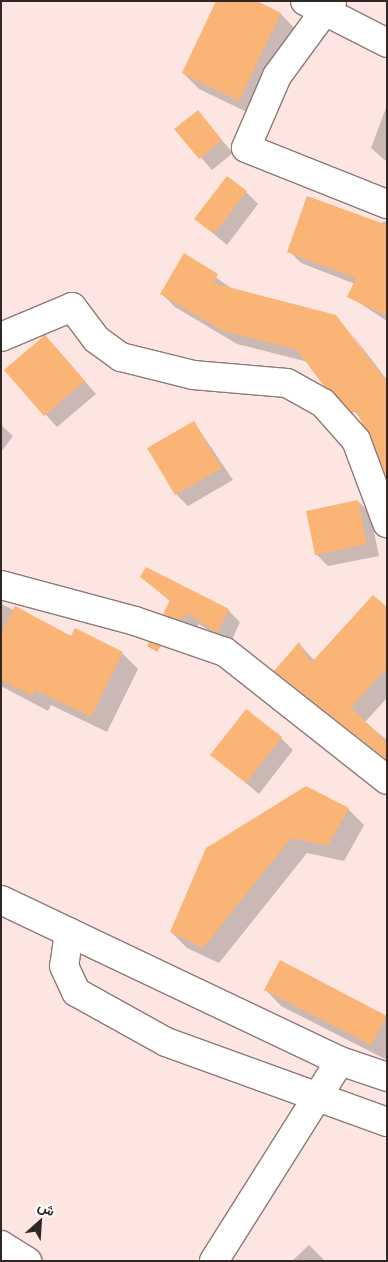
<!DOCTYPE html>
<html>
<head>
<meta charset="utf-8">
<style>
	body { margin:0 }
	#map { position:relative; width:388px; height:1262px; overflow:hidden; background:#fde6e1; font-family:Lato,Vazirmatn,sans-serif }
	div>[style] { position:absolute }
	.shadow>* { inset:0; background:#0003 }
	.building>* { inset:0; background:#fab576 }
	.roads { filter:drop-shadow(1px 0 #8e7975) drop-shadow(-1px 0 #8e7975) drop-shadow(0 1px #8e7975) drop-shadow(0 -1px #8e7975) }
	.minor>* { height:28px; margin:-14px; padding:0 14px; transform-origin:14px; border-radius:14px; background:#fff }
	span { translate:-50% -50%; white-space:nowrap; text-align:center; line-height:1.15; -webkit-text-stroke:4.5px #fff; paint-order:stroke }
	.frame { position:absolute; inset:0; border:2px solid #302725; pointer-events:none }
	.north { position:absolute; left:15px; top:1197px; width:50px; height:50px; -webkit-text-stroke:4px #fff; paint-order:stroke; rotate:26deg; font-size:14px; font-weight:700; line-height:20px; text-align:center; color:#302725 }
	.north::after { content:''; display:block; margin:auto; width:18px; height:22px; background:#302725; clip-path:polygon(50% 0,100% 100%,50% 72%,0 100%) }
</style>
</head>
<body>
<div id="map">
	<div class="shadow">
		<i style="clip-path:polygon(254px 1px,281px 14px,296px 30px,255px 116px,199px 89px,183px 73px)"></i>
		<i style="clip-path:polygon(387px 105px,387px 162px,371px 148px)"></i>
		<i style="clip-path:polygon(197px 112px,233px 153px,212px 170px,176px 129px)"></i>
		<i style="clip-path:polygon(246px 192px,258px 204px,227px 245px,196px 219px)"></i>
		<i style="clip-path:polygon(387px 221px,387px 321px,349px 296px,355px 284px,301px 263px,289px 251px)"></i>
		<i style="clip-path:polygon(184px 255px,231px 288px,335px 316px,381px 376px,349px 330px,387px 380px,387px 474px,366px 424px,308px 362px,237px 344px,175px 307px,161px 293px)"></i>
		<i style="clip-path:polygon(57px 349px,96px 394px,57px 427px,6px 371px)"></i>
		<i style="clip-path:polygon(194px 422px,233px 480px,188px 506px,176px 494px)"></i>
		<i style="clip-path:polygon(1px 425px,13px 436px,1px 452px)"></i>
		<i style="clip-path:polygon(358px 501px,370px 513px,379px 556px,328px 566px,316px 554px)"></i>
		<i style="clip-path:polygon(141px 577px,228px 610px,240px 622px,230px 644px,199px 624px,193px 632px,177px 626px,165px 614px,171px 602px)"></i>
		<i style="clip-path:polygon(1px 597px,1px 604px,72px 637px,122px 653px,138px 669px,107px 732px,51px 705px,48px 711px,1px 686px)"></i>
		<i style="clip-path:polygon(387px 609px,387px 698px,365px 722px,387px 740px,387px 758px,276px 671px,299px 644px,315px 661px)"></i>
		<i style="clip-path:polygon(281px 738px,293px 750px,259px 794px,212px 755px)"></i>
		<i style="clip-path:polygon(348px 809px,364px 825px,344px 861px,307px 853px,219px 963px,187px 948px,171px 932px,207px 849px)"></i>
		<i style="clip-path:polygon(266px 990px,386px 1017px,387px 1060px,281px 1006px)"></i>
		<i style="clip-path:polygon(309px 1245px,325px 1261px,292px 1261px)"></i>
	</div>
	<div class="building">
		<i style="clip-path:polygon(216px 1px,257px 1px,281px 13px,239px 101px,182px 73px)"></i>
		<i style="clip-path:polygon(198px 110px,222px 140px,199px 159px,174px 129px)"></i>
		<i style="clip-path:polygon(227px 176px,247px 191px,214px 234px,194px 219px)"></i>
		<i style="clip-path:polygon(307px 196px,387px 225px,387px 316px,347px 297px,356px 278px,287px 252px)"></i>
		<i style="clip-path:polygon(184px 253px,218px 274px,213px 283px,336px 315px,387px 382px,387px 478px,356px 410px,353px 413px,324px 386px,297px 350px,223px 331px,160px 294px)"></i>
		<i style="clip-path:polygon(45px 335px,85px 381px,44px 416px,4px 370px)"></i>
		<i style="clip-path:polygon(194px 421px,222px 468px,175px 495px,147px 448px)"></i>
		<i style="clip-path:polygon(358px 500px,367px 544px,315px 555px,306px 511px)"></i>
		<i style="clip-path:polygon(146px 567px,229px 609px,217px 633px,187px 613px,181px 620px,163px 614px,170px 600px,140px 577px)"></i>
		<i style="clip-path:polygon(373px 595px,387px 607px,387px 668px,351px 707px,387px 743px,387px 760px,274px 671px,299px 642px,311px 663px)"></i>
		<i style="clip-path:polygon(15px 606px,71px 636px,75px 628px,123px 652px,91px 717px,35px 690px,32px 696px,1px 680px,1px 633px)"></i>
		<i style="clip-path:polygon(149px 642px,161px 646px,157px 652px,147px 646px)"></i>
		<i style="clip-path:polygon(246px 709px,282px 737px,246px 783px,210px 755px)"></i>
		<i style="clip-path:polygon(306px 786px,349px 808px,328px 846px,291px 838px,203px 948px,170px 932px,206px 848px)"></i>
		<i style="clip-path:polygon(280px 960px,387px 1016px,371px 1045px,264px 990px)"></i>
	</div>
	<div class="roads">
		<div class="minor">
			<i style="left:305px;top:1px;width:92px;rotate:27.1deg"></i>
			<i style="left:332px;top:1px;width:93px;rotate:126.3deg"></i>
			<i style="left:277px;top:76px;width:78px;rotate:113.3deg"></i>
			<i style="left:246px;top:148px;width:152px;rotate:21.7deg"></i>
			<i style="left:1px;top:337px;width:77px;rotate:-22.9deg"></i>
			<i style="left:72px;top:307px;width:40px;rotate:53deg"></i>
			<i style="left:96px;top:339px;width:31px;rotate:36deg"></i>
			<i style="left:121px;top:357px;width:74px;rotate:14deg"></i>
			<i style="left:193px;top:375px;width:94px;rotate:4.9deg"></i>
			<i style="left:287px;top:383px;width:41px;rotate:29.1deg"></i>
			<i style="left:323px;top:403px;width:50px;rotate:48.3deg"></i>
			<i style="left:356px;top:440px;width:89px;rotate:69.5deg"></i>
			<i style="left:1px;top:585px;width:139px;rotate:15deg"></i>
			<i style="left:135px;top:621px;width:95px;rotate:19deg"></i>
			<i style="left:225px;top:652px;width:206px;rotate:38.3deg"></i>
			<i style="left:1px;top:900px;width:375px;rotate:25.4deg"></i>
			<i style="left:340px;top:1061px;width:50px;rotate:18.8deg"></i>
			<i style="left:69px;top:932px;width:34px;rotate:98deg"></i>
			<i style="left:64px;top:966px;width:29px;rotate:65deg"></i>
			<i style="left:76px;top:992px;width:103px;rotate:29.1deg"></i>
			<i style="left:166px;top:1042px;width:235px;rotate:19.9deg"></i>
			<i style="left:1px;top:1245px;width:31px;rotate:32deg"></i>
			<i style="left:214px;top:1261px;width:236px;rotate:-57.8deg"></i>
		</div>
	</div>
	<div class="frame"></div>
	<div class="north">ش</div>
</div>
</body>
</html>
